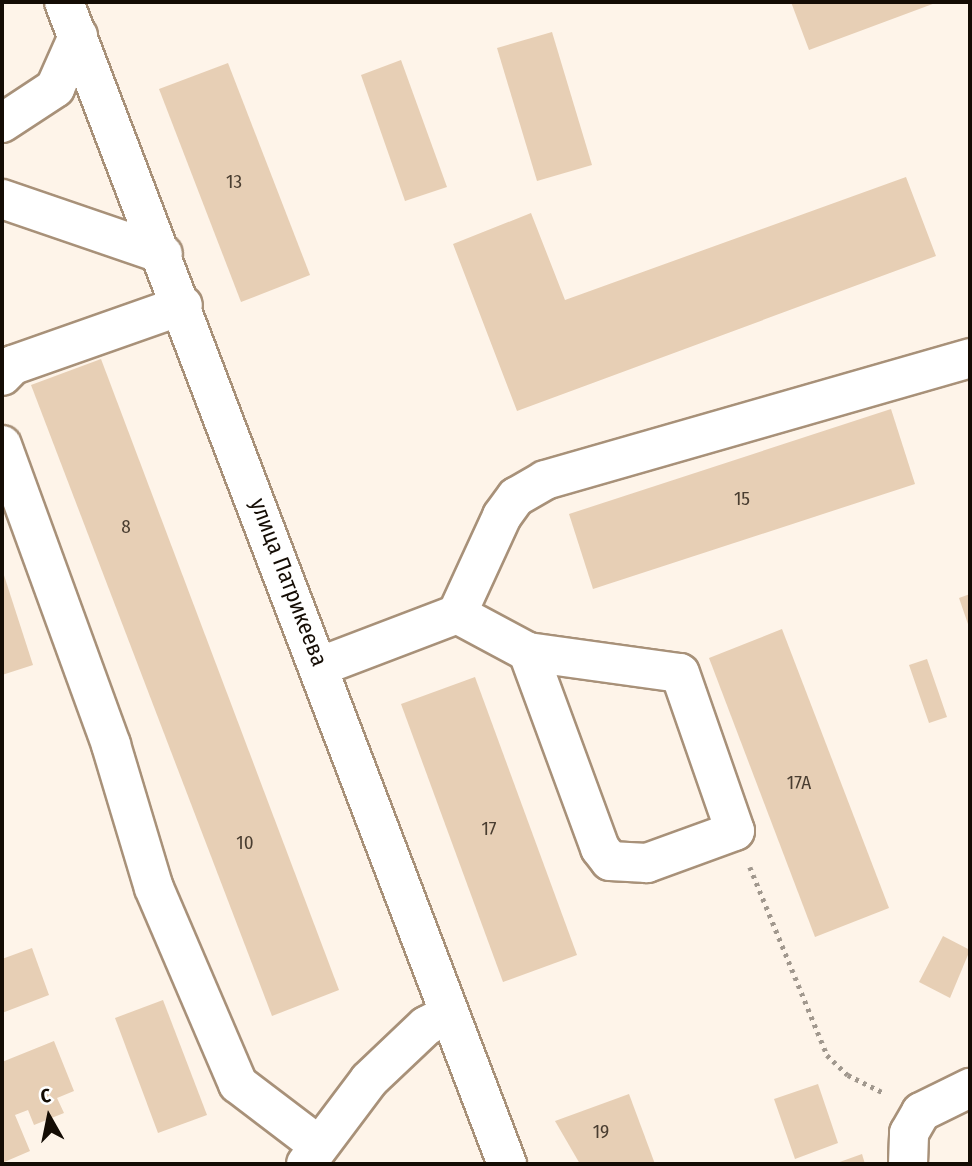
<!DOCTYPE html>
<html>
<head>
<meta charset="utf-8">
<style>
	body { margin:0 }
	#map { position:relative; width:972px; height:1166px; overflow:hidden; background:#fef4e9; font-family:"Fira Sans Condensed",sans-serif }
	div>[style] { position:absolute }
	.building>* { inset:0; background:#e7cfb5 }
	.path>* { height:4.5px; margin-top:-2.25px; transform-origin:0; background:repeating-linear-gradient(90deg,#a1988e 0 3.5px,transparent 0 8.5px) }
	.roads { filter:drop-shadow(2px 0 #a89179) drop-shadow(-2px 0 #a89179) drop-shadow(0 2px #a89179) drop-shadow(0 -2px #a89179) }
	.minor>* { height:38px; margin:-19px; padding:0 19px; transform-origin:19px; border-radius:19px; background:#fff }
	span { translate:-50% -50%; white-space:nowrap; text-align:center; line-height:1.15; -webkit-text-stroke:6px #fff; paint-order:stroke }
	.number-label { font-size:19px; color:#493d30 }
	.number-label span { -webkit-text-stroke-width:0 }
	.street-label { font-size:23px; color:#140c04 }
	.frame { position:absolute; inset:0; border:4px solid #140c04; pointer-events:none }
	.north { position:absolute; left:14px; top:1082px; width:70px; height:70px; -webkit-text-stroke:5px #fff; paint-order:stroke; rotate:351deg; font-size:19px; font-weight:700; line-height:28px; text-align:center; color:#140c04 }
	.north::after { content:''; display:block; margin:auto; width:24px; height:32px; background:#140c04; clip-path:polygon(50% 0,100% 100%,50% 72%,0 100%) }
</style>
</head>
<body>
<div id="map">
	<div class="building">
		<i style="clip-path:polygon(791px 2px,938px 2px,809px 50px)"></i>
		<i style="clip-path:polygon(552px 32px,592px 165px,537px 181px,497px 48px)"></i>
		<i style="clip-path:polygon(401px 60px,447px 187px,405px 201px,361px 75px)"></i>
		<i style="clip-path:polygon(228px 63px,310px 275px,241px 302px,159px 89px)"></i>
		<i style="clip-path:polygon(906px 177px,936px 256px,517px 411px,453px 244px,531px 213px,565px 300px)"></i>
		<i style="clip-path:polygon(101px 359px,339px 990px,272px 1016px,31px 385px)"></i>
		<i style="clip-path:polygon(891px 409px,915px 484px,593px 589px,569px 514px)"></i>
		<i style="clip-path:polygon(2px 569px,33px 665px,2px 675px)"></i>
		<i style="clip-path:polygon(970px 594px,970px 630px,959px 598px)"></i>
		<i style="clip-path:polygon(782px 629px,889px 908px,815px 937px,709px 658px)"></i>
		<i style="clip-path:polygon(927px 659px,947px 717px,929px 723px,909px 665px)"></i>
		<i style="clip-path:polygon(475px 677px,577px 955px,503px 982px,401px 704px)"></i>
		<i style="clip-path:polygon(943px 936px,970px 950px,950px 998px,919px 982px)"></i>
		<i style="clip-path:polygon(32px 948px,49px 995px,2px 1013px,2px 959px)"></i>
		<i style="clip-path:polygon(163px 1000px,207px 1115px,158px 1133px,115px 1018px)"></i>
		<i style="clip-path:polygon(54px 1041px,74px 1091px,57px 1098px,64px 1113px,34px 1125px,28px 1110px,15px 1115px,30px 1151px,2px 1163px,2px 1062px)"></i>
		<i style="clip-path:polygon(818px 1084px,838px 1143px,795px 1159px,774px 1099px)"></i>
		<i style="clip-path:polygon(629px 1094px,655px 1164px,580px 1164px,555px 1121px)"></i>
		<i style="clip-path:polygon(862px 1154px,865px 1164px,834px 1164px)"></i>
	</div>
	<div class="path">
		<i style="left:750px;top:867px;width:203px;rotate:67.7deg"></i>
		<i style="left:827px;top:1055px;width:29px;rotate:44deg"></i>
		<i style="left:848px;top:1075px;width:42px;rotate:26.6deg"></i>
	</div>
	<div class="roads">
		<div class="minor">
			<i style="left:64px;top:2px;width:1244px;rotate:69.13deg"></i>
			<i style="left:2px;top:123px;width:64px;rotate:-33.4deg"></i>
			<i style="left:55px;top:88px;width:57px;rotate:-66.1deg"></i>
			<i style="left:2px;top:199px;width:170px;rotate:18.9deg"></i>
			<i style="left:2px;top:376px;width:16px;rotate:-45deg"></i>
			<i style="left:13px;top:365px;width:180px;rotate:-19.4deg"></i>
			<i style="left:2px;top:445px;width:319px;rotate:70deg"></i>
			<i style="left:111px;top:745px;width:149px;rotate:73.3deg"></i>
			<i style="left:154px;top:888px;width:213px;rotate:66.8deg"></i>
			<i style="left:238px;top:1084px;width:101px;rotate:37.3deg"></i>
			<i style="left:457px;top:614px;width:81px;rotate:28.2deg"></i>
			<i style="left:528px;top:652px;width:153px;rotate:7.9deg"></i>
			<i style="left:680px;top:673px;width:167px;rotate:70.8deg"></i>
			<i style="left:735px;top:831px;width:94px;rotate:160deg"></i>
			<i style="left:647px;top:863px;width:37px;rotate:-177deg"></i>
			<i style="left:610px;top:861px;width:16px;rotate:-128deg"></i>
			<i style="left:600px;top:848px;width:209px;rotate:-110.2deg"></i>
			<i style="left:321px;top:666px;width:146px;rotate:-20.9deg"></i>
			<i style="left:457px;top:614px;width:108px;rotate:-65.3deg"></i>
			<i style="left:502px;top:516px;width:24px;rotate:-54deg"></i>
			<i style="left:516px;top:497px;width:34px;rotate:-30deg"></i>
			<i style="left:545px;top:480px;width:442px;rotate:-16deg"></i>
			<i style="left:306px;top:1164px;width:105px;rotate:-53.1deg"></i>
			<i style="left:369px;top:1080px;width:79px;rotate:-43.5deg"></i>
			<i style="left:426px;top:1026px;width:26px;rotate:-28deg"></i>
			<i style="left:908px;top:1164px;width:31px;rotate:-88deg"></i>
			<i style="left:909px;top:1133px;width:24px;rotate:-60deg"></i>
			<i style="left:921px;top:1112px;width:55px;rotate:-26.1deg"></i>
		</div>
	</div>
	<div class="number-label">
		<span style="left:234px;top:182px">13</span>
		<span style="left:742px;top:499px">15</span>
		<span style="left:126px;top:527px">8</span>
		<span style="left:799px;top:783px">17А</span>
		<span style="left:489px;top:829px">17</span>
		<span style="left:245px;top:843px">10</span>
		<span style="left:601px;top:1132px">19</span>
	</div>
	<div class="street-label">
		<span style="left:289px;top:582px;rotate:69deg">улица Патрикеева</span>
	</div>
	<div class="frame"></div>
	<div class="north">С</div>
</div>
</body>
</html>
